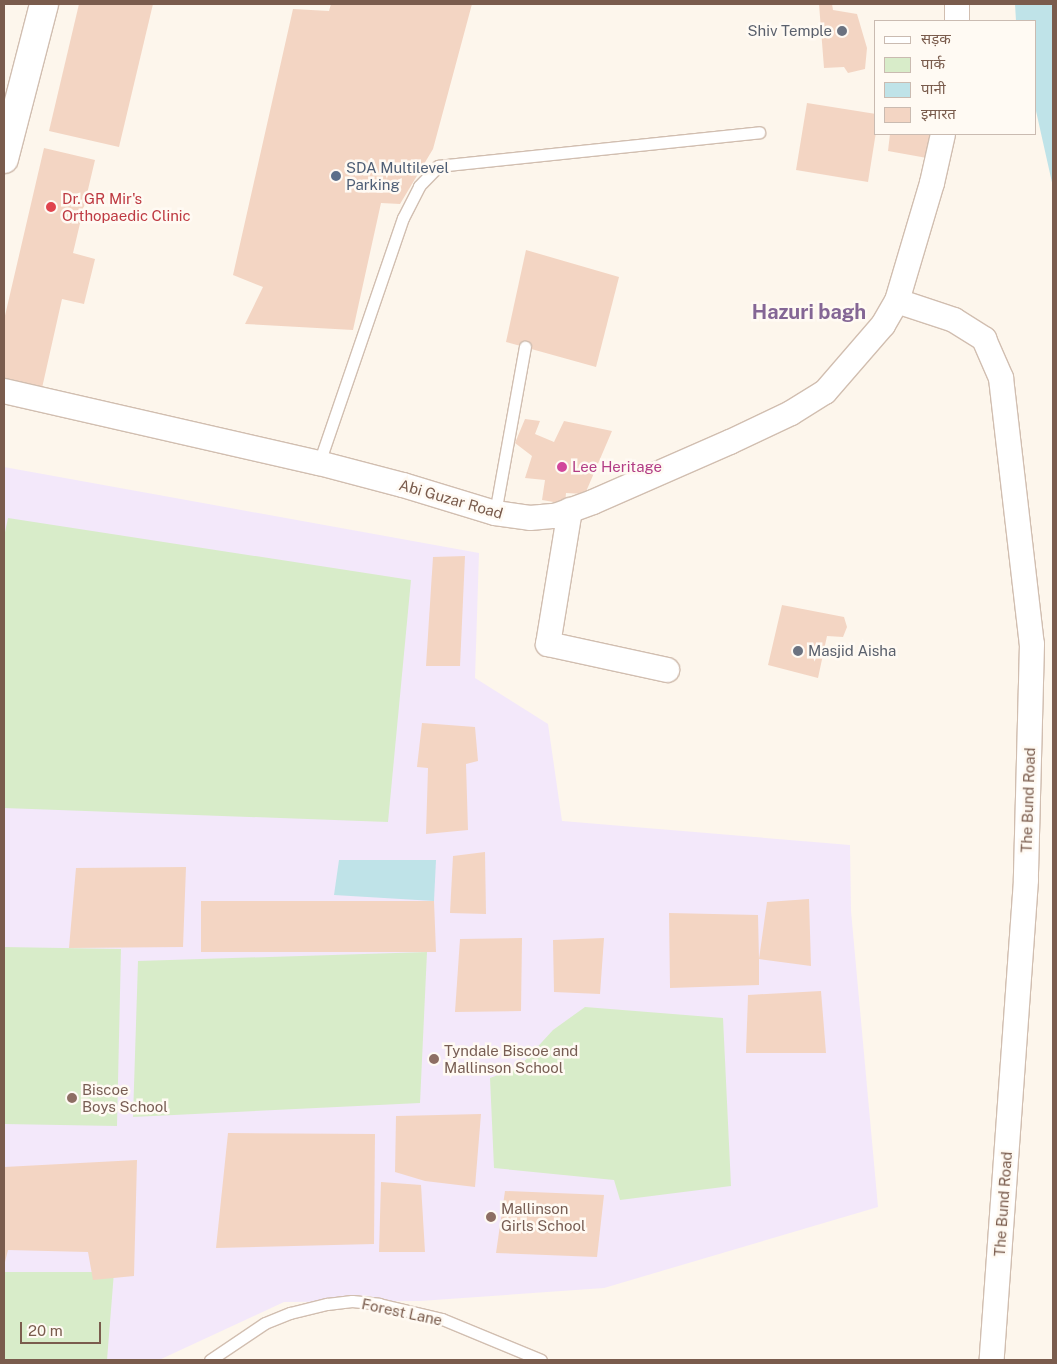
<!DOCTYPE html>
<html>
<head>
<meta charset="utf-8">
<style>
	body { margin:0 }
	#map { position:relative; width:1057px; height:1364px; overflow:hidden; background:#fdf6ec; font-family:"Public Sans","Noto Sans Devanagari",sans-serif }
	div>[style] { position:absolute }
	.education>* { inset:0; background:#f3e8fa }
	.green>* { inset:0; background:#d8ecc9 }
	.water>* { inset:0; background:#bfe3e8 }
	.building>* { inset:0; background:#f3d5c3 }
	.roads { filter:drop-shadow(1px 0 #d1beb0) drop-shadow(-1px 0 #d1beb0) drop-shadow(0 1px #d1beb0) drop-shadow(0 -1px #d1beb0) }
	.service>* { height:11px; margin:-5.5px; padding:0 5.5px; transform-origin:5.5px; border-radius:5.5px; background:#fff }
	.minor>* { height:24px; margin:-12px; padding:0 12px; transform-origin:12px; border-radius:12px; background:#fff }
	.secondary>* { height:28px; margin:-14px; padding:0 14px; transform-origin:14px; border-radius:14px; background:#fff }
	.dots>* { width:14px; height:14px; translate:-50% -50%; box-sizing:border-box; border:2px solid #fffaf3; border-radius:50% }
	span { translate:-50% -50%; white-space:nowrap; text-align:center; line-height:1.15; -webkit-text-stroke:5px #fffaf3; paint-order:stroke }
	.worship-label { font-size:15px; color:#5b616d }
	.right { translate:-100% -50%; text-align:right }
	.left { translate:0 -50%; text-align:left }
	.service-label { font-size:15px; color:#4e5e75 }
	.health-label { font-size:15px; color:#be3a42 }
	.hotel-label { font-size:15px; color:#b23c85 }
	.street-label { font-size:15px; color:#7a5c4d }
	.education-label { font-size:15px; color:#785e54 }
	.district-label { font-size:20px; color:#846695; font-weight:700 }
	.frame { position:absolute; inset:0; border:5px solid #7a5c4d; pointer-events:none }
	.legend { position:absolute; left:874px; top:20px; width:162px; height:115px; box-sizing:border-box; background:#fffaf3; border:1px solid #cabbb1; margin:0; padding:6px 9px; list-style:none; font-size:15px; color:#7a5c4d }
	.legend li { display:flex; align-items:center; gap:10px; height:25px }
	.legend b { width:25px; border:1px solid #cabbb1 }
	.scale { position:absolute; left:20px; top:1322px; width:81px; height:22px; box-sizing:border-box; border:2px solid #7a5c4d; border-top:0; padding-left:6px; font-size:15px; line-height:18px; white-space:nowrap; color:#7a5c4d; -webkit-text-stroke:4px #fffaf3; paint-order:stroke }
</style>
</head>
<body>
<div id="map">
	<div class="education">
		<i style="clip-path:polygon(4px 467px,479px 553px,475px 678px,548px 724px,562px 821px,850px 845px,851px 911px,878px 1207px,604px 1288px,420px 1301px,284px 1302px,159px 1360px,4px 1360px)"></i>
	</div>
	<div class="green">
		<i style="clip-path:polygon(8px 518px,411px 580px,388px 822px,4px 808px,4px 537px)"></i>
		<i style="clip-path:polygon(4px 947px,121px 949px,117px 1126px,4px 1124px)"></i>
		<i style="clip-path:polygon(427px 952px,420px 1103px,133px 1117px,138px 961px)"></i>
		<i style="clip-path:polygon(585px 1007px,723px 1018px,731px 1186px,620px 1200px,614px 1180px,494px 1168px,490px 1078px,519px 1067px,553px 1030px)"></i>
		<i style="clip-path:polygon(4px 1272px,114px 1272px,107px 1360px,4px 1360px)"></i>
	</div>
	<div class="water">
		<i style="clip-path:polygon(1015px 4px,1053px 4px,1053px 187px,1036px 111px,1036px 21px,1016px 21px)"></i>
		<i style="clip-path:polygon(339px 860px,436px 860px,434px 901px,334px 895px)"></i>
	</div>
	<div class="building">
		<i style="clip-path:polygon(79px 4px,153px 4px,119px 147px,49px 131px)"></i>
		<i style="clip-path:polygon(331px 4px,472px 4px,433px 149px,400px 204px,381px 203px,353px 330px,245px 324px,263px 287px,233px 275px,293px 9px,329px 11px)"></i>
		<i style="clip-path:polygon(819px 4px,832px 4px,833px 10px,857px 14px,867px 48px,865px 69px,848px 73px,844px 67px,824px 68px)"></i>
		<i style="clip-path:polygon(807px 103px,876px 114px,876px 132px,868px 182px,796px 170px)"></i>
		<i style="clip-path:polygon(890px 134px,931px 134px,927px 158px,888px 151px)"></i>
		<i style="clip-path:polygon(44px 148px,95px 160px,73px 253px,95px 259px,84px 304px,62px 299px,40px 397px,4px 389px,4px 320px)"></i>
		<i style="clip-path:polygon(526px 250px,619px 277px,596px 367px,506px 342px)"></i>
		<i style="clip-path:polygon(525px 419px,540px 421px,535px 434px,554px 442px,564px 421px,612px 431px,585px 494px,566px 493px,565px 504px,542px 500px,545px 480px,525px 478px,532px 456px,515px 443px)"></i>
		<i style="clip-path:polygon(465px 556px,460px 666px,426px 666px,433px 557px)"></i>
		<i style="clip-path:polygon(782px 605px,844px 617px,847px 627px,843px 637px,827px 636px,818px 678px,768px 665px)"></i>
		<i style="clip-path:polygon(422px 723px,475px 727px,478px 761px,466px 764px,468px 830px,426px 834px,428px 768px,417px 767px)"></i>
		<i style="clip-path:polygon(485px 852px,486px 914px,450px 913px,453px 856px)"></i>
		<i style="clip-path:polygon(186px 867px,183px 947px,69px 948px,76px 868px)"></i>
		<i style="clip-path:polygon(809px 899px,811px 966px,759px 959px,759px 985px,670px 988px,669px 913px,758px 915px,759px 959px,767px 902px)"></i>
		<i style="clip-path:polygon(201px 901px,434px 901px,436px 952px,201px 952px)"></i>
		<i style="clip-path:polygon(522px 938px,521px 1011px,455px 1012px,460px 939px)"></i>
		<i style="clip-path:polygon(604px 938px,600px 994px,554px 992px,553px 940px)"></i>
		<i style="clip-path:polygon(821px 991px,826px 1053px,746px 1053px,748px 995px)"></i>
		<i style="clip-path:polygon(481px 1114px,475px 1187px,425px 1181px,395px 1172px,396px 1116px)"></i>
		<i style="clip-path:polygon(228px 1133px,375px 1134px,374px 1244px,216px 1248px)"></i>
		<i style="clip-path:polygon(137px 1160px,134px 1276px,93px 1280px,88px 1252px,8px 1250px,4px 1266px,4px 1167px)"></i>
		<i style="clip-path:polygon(381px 1182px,421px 1185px,425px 1252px,379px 1252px)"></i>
		<i style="clip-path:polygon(505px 1191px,604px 1195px,597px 1257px,496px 1253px)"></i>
	</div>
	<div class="roads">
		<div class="service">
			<i style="left:319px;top:463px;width:259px;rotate:-71.1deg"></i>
			<i style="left:403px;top:218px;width:36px;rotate:-63deg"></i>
			<i style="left:419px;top:186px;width:28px;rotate:-46deg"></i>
			<i style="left:438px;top:166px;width:323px;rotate:-6deg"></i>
			<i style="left:495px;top:513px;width:169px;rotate:-79.8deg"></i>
			<i style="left:210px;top:1360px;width:66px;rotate:-33.9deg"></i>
			<i style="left:265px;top:1323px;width:27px;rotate:-22deg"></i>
			<i style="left:290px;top:1313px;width:38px;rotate:-14deg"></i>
			<i style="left:327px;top:1304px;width:25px;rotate:-7deg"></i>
			<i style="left:352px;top:1301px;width:27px;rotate:6deg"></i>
			<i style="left:379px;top:1304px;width:65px;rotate:13.4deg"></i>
			<i style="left:442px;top:1319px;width:107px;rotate:22.5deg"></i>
		</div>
		<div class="minor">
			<i style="left:957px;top:21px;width:17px;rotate:-90deg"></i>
			<i style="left:897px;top:301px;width:60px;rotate:18.4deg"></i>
			<i style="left:954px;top:320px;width:36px;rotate:32deg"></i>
			<i style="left:984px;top:339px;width:43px;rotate:66.4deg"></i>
			<i style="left:1001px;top:378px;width:268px;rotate:83.4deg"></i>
			<i style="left:1032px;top:644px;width:236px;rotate:91.5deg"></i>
			<i style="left:1026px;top:880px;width:481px;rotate:94.1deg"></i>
			<i style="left:4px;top:391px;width:323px;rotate:12.9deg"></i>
			<i style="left:319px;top:463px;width:87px;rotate:14.7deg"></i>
			<i style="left:403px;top:485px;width:96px;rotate:16.9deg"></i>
			<i style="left:495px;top:513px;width:35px;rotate:8deg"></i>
			<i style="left:530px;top:518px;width:25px;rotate:-5deg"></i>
			<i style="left:555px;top:516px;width:40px;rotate:-20.2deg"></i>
			<i style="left:593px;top:502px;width:150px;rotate:-23.7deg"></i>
			<i style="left:730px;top:442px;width:68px;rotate:-25.4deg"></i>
			<i style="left:791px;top:413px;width:40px;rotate:-32deg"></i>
			<i style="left:825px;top:392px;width:89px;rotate:-49.1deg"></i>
			<i style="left:883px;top:325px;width:28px;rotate:-60deg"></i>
			<i style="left:897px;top:301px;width:123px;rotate:-73.5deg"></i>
			<i style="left:932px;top:183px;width:50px;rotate:-77.3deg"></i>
			<i style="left:570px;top:510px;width:136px;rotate:99.3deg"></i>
			<i style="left:548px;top:644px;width:122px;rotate:12.3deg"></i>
		</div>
		<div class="secondary">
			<i style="left:4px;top:159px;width:160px;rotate:-75.5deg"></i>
		</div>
	</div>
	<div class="dots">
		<i style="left:842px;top:31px;background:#6b7280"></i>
		<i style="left:336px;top:176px;background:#5c6f8a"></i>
		<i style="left:51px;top:207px;background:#e0444e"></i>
		<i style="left:562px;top:467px;background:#d1479c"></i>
		<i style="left:798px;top:651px;background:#6b7280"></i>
		<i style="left:434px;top:1059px;background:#8d6e63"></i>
		<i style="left:72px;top:1098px;background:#8d6e63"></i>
		<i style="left:491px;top:1217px;background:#8d6e63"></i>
	</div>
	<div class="worship-label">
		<span class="right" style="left:832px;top:31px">Shiv Temple</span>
		<span class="left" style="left:808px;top:651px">Masjid Aisha</span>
	</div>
	<div class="service-label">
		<span class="left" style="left:346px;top:176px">SDA Multilevel<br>Parking</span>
	</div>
	<div class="health-label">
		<span class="left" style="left:62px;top:207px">Dr. GR Mir's<br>Orthopaedic Clinic</span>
	</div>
	<div class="hotel-label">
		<span class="left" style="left:572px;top:467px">Lee Heritage</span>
	</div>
	<div class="street-label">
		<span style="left:451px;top:499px;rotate:16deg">Abi Guzar Road</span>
		<span style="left:1028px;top:800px;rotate:-88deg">The Bund Road</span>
		<span style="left:1003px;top:1204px;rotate:-86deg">The Bund Road</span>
		<span style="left:402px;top:1312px;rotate:12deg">Forest Lane</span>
	</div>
	<div class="education-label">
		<span class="left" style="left:444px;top:1059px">Tyndale Biscoe and<br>Mallinson School</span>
		<span class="left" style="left:82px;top:1098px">Biscoe<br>Boys School</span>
		<span class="left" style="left:501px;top:1217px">Mallinson<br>Girls School</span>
	</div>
	<div class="district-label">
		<span style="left:809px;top:312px">Hazuri bagh</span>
	</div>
	<div class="frame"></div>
	<ul class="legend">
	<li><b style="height:6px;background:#fff"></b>सड़क</li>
	<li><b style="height:14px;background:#d8ecc9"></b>पार्क</li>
	<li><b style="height:14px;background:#bfe3e8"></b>पानी</li>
	<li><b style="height:14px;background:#f3d5c3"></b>इमारत</li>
	</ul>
	<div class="scale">20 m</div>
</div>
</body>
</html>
